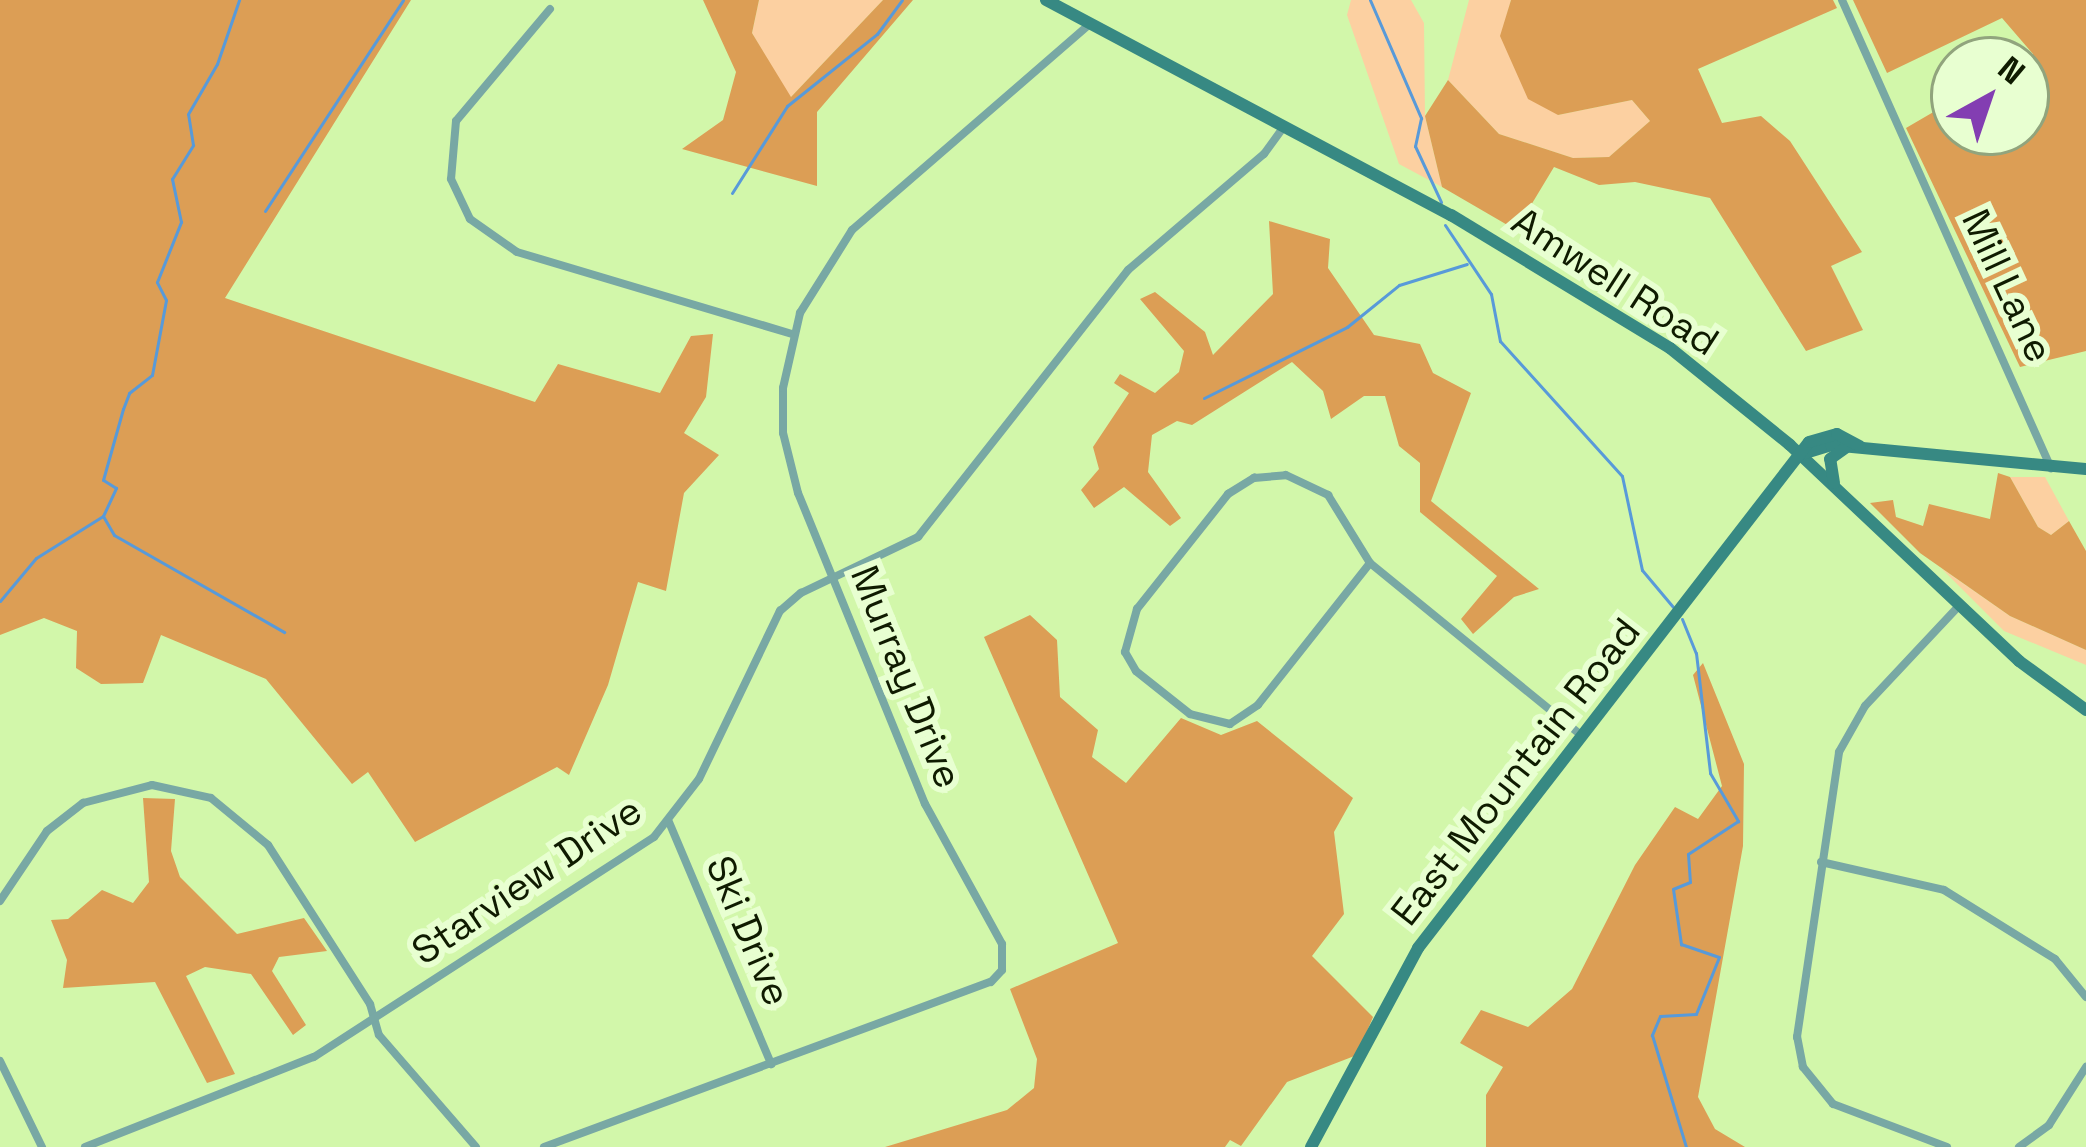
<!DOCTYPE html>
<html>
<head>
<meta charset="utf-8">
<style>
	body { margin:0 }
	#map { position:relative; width:2086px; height:1147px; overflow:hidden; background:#d2f7aa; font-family:"Space Grotesk",sans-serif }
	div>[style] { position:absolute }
	.green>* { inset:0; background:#fcd0a1 }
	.forest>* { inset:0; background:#dc9e55 }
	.stream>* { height:3px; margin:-1.5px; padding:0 1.5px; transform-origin:1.5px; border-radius:1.5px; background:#589ad9 }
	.street>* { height:8px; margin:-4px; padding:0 4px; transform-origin:4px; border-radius:4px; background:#78a8a4 }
	.secondary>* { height:12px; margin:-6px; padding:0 6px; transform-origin:6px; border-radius:6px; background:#378983 }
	span { translate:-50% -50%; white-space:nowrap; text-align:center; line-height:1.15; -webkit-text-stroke:12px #e8ffd1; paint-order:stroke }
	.street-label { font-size:39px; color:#0f1b00 }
	.north { position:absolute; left:1930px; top:36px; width:120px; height:120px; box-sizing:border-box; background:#e8ffd1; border:3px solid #91a47d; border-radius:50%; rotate:40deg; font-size:33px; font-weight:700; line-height:48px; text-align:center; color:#0f1b00 }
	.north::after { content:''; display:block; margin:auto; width:42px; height:54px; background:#833eb2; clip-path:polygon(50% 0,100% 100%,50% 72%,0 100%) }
</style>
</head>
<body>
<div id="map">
	<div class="green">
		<i style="clip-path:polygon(759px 0,883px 0,790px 98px,752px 33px)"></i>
		<i style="clip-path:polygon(1351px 0,1411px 0,1424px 23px,1425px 116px,1442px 187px,1399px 164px,1347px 15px)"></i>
		<i style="clip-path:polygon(1469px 0,1511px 0,1501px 36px,1558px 115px,1632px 100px,1650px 121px,1609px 157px,1573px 158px,1499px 134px,1448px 80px)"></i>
		<i style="clip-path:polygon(2010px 477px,2045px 477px,2069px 521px,2051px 535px,2038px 527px)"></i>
		<i style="clip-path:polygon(1941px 568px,2010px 616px,2086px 650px,2086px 665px,2004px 631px)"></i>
	</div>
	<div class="forest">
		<i style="clip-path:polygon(0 0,411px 0,225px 298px,535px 402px,558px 364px,660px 393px,691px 336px,713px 334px,706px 397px,684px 433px,719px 455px,684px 493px,666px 591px,638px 582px,608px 685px,569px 775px,557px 767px,415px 842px,368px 772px,352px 784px,266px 679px,161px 635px,143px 683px,101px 684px,76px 668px,77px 631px,44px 618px,0 635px)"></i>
		<i style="clip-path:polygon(703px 0,759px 0,752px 33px,791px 97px,883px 0,913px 0,817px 112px,817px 186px,682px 149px,723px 120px,736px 72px)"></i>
		<i style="clip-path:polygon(1511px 0,1833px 0,1837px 8px,1698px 69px,1722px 123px,1761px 116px,1790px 141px,1862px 252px,1831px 266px,1863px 330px,1806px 351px,1710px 198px,1635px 182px,1599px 185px,1554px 167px,1516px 230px,1442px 187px,1425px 116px,1448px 80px,1499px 134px,1573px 158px,1609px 157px,1650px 121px,1632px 100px,1558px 115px,1528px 99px,1500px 36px)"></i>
		<i style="clip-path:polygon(1853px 0,2086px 0,2086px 351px,2020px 367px,1906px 128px,1954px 100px,1954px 132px,2026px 132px,2025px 60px,2033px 54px,2002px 18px,1887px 73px)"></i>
		<i style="clip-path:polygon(1269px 221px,1330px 239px,1328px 268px,1374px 335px,1420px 344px,1433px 373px,1471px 393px,1431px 501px,1539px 589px,1514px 597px,1473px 634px,1461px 619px,1497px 576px,1420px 512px,1420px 463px,1399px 446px,1385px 396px,1364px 396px,1331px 419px,1323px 391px,1292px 362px,1192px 425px,1177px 421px,1152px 435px,1148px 472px,1181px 518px,1170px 526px,1124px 487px,1094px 508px,1081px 490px,1099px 469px,1093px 447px,1129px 393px,1114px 383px,1120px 374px,1155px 393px,1179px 372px,1184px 351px,1140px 299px,1155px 292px,1205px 332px,1213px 355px,1273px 294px)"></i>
		<i style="clip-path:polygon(1998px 473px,2010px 477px,2038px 527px,2051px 535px,2069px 521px,2086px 551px,2086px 650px,2010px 616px,1920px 553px,1870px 503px,1893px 500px,1896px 517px,1923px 526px,1929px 504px,1990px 519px)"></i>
		<i style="clip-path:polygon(1030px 615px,1057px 640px,1060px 697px,1098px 730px,1092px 757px,1126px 783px,1181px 718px,1221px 735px,1257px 721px,1353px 798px,1334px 832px,1344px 914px,1312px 956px,1373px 1017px,1357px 1055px,1287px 1082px,1241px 1146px,1230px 1140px,1225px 1147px,885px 1147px,1007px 1110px,1034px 1088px,1037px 1059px,1010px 989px,1118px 943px,984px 637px)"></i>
		<i style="clip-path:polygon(1703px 663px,1744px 764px,1743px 846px,1698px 1097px,1715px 1129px,1745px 1147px,1486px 1147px,1486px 1095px,1503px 1067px,1460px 1043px,1481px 1010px,1528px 1027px,1572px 989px,1635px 865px,1675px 807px,1698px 819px,1722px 786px,1693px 675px)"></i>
		<i style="clip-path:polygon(143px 798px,175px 799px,171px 851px,180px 877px,237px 934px,304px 918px,327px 951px,279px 957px,272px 971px,306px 1025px,293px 1035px,251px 974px,205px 967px,186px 976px,235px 1074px,207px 1083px,155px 982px,63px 988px,67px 960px,51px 920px,68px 919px,102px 890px,133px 903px,149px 882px)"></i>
	</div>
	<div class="stream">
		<i style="left:1370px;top:0;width:129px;rotate:66.6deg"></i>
		<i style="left:1421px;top:118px;width:29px;rotate:102deg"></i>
		<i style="left:1415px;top:146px;width:62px;rotate:65.1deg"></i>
		<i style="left:732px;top:193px;width:103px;rotate:-57.7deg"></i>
		<i style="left:787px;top:106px;width:115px;rotate:-38.7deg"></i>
		<i style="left:877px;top:34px;width:42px;rotate:-53.7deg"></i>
		<i style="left:265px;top:211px;width:252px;rotate:-56.8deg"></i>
		<i style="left:1445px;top:225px;width:83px;rotate:56.3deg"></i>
		<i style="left:1491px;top:294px;width:48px;rotate:79.2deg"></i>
		<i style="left:1500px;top:341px;width:182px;rotate:47.9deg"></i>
		<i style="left:1622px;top:476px;width:96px;rotate:78deg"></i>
		<i style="left:1642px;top:570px;width:48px;rotate:50deg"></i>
		<i style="left:1204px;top:398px;width:160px;rotate:-26.4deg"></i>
		<i style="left:1347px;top:327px;width:67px;rotate:-38.9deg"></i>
		<i style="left:1399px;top:285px;width:71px;rotate:-17.2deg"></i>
		<i style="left:103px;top:516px;width:22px;rotate:60deg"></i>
		<i style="left:114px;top:535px;width:196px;rotate:29.7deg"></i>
		<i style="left:0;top:601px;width:56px;rotate:-50.1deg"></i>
		<i style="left:36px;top:558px;width:79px;rotate:-32.1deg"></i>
		<i style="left:103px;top:516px;width:31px;rotate:-65deg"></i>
		<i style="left:116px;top:488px;width:15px;rotate:-148deg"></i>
		<i style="left:103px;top:480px;width:74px;rotate:-74.3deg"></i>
		<i style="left:123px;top:409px;width:17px;rotate:-69deg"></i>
		<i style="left:129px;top:393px;width:29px;rotate:-38deg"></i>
		<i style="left:152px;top:375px;width:76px;rotate:-79.4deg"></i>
		<i style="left:166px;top:300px;width:20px;rotate:-117deg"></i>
		<i style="left:157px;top:282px;width:65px;rotate:-68.2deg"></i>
		<i style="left:181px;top:222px;width:44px;rotate:-101.8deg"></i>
		<i style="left:172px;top:179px;width:40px;rotate:-58deg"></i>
		<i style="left:193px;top:145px;width:31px;rotate:-99deg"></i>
		<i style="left:188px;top:114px;width:58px;rotate:-59.9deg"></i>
		<i style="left:217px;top:64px;width:68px;rotate:-71deg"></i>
		<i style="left:1682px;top:619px;width:37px;rotate:68deg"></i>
		<i style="left:1696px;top:653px;width:121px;rotate:83.3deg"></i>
		<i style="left:1710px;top:773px;width:56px;rotate:59.7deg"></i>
		<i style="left:1738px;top:821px;width:60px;rotate:146.6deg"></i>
		<i style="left:1688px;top:854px;width:28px;rotate:86deg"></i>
		<i style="left:1690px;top:882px;width:18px;rotate:158deg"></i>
		<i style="left:1673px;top:889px;width:56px;rotate:81.7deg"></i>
		<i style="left:1681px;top:944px;width:40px;rotate:18.9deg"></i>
		<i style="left:1719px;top:957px;width:61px;rotate:112deg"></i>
		<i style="left:1696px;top:1014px;width:36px;rotate:177deg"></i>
		<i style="left:1660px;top:1016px;width:21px;rotate:113deg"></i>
		<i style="left:1652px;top:1035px;width:117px;rotate:73.1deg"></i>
	</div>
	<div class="street">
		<i style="left:1842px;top:0;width:513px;rotate:65.94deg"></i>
		<i style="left:550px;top:9px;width:146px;rotate:130deg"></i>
		<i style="left:456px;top:121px;width:58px;rotate:94.9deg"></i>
		<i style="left:451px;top:179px;width:44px;rotate:64.6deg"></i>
		<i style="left:470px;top:219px;width:57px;rotate:35.1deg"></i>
		<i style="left:517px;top:252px;width:287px;rotate:16.6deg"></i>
		<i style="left:1370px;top:563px;width:181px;rotate:128.3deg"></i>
		<i style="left:1258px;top:705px;width:34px;rotate:146deg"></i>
		<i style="left:1230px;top:724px;width:41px;rotate:-166deg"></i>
		<i style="left:1190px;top:714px;width:69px;rotate:-141.5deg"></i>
		<i style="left:1136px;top:671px;width:22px;rotate:-120deg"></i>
		<i style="left:1125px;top:652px;width:45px;rotate:-74.4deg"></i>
		<i style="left:1137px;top:609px;width:147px;rotate:-51.6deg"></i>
		<i style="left:1228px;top:494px;width:31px;rotate:-32deg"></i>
		<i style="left:1254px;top:478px;width:32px;rotate:-5deg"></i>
		<i style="left:1286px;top:475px;width:47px;rotate:25.5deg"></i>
		<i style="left:1328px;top:495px;width:80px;rotate:58.3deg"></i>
		<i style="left:1370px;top:563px;width:272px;rotate:39.2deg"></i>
		<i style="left:669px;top:822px;width:263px;rotate:67.1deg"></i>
		<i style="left:1821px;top:862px;width:126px;rotate:12.8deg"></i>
		<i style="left:1944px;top:890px;width:131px;rotate:31.9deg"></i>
		<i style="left:2055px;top:959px;width:49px;rotate:50.8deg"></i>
		<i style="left:0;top:901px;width:84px;rotate:-56.1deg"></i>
		<i style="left:47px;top:831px;width:46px;rotate:-37.9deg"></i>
		<i style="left:83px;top:803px;width:71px;rotate:-14.6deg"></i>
		<i style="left:152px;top:785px;width:60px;rotate:12.4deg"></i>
		<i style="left:211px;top:798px;width:74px;rotate:39.5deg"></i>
		<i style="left:268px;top:845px;width:189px;rotate:57.3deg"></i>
		<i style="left:370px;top:1004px;width:32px;rotate:74deg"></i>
		<i style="left:379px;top:1035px;width:148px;rotate:49.1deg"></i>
		<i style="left:0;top:1061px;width:96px;rotate:64deg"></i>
		<i style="left:85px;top:1147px;width:246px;rotate:-21.5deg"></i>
		<i style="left:314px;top:1057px;width:405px;rotate:-32.9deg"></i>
		<i style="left:654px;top:837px;width:73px;rotate:-52.2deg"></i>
		<i style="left:699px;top:779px;width:187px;rotate:-64.3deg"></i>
		<i style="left:780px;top:611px;width:28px;rotate:-41deg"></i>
		<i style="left:801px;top:593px;width:130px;rotate:-25.6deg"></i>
		<i style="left:918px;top:537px;width:340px;rotate:-51.8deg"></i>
		<i style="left:1128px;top:270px;width:179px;rotate:-40.5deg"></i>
		<i style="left:1264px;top:154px;width:31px;rotate:-54deg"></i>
		<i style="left:544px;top:1147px;width:476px;rotate:-20.3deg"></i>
		<i style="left:991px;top:982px;width:16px;rotate:-47deg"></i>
		<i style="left:1002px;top:970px;width:26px;rotate:-90deg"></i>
		<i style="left:1002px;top:944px;width:160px;rotate:-118.8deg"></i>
		<i style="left:925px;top:804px;width:336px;rotate:-112.2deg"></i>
		<i style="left:798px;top:493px;width:62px;rotate:-104deg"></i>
		<i style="left:783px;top:433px;width:45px;rotate:-90deg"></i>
		<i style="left:783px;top:388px;width:77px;rotate:-77.2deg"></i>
		<i style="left:800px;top:313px;width:98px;rotate:-57.9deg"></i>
		<i style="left:852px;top:230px;width:310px;rotate:-40.9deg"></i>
		<i style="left:1947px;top:1147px;width:122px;rotate:-159.3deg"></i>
		<i style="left:1833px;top:1104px;width:48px;rotate:-129deg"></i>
		<i style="left:1803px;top:1067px;width:31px;rotate:-101deg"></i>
		<i style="left:1797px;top:1037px;width:288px;rotate:-81.6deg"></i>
		<i style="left:1839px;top:752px;width:53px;rotate:-60.5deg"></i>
		<i style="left:1865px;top:706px;width:136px;rotate:-46.8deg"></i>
		<i style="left:2019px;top:1147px;width:37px;rotate:-36deg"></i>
		<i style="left:2049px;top:1125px;width:69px;rotate:-57.5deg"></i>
	</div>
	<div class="secondary">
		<i style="left:1046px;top:0;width:459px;rotate:28deg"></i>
		<i style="left:1451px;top:215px;width:256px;rotate:31.3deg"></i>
		<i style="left:1670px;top:348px;width:154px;rotate:38.9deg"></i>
		<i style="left:1790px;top:445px;width:315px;rotate:43.3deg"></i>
		<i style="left:2019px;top:661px;width:83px;rotate:36.2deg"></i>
		<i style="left:1802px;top:454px;width:30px;rotate:-17deg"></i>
		<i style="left:1831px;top:445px;width:256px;rotate:5.4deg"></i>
		<i style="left:1834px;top:483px;width:24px;rotate:-99deg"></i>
		<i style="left:1830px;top:459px;width:19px;rotate:-36deg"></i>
		<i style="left:1311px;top:1147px;width:226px;rotate:-61.7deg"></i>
		<i style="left:1418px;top:948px;width:639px;rotate:-52.31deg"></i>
		<i style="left:1809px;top:442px;width:29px;rotate:-16deg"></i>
		<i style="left:1837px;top:434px;width:26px;rotate:28deg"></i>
	</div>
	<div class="street-label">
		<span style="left:1615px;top:282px;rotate:33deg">Amwell Road</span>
		<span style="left:2007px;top:286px;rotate:65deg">Mill Lane</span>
		<span style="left:906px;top:677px;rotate:68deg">Murray Drive</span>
		<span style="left:1516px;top:772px;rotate:-52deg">East Mountain Road</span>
		<span style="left:527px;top:881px;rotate:-34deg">Starview Drive</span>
		<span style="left:748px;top:931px;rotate:67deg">Ski Drive</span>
	</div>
	<div class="north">N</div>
</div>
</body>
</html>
